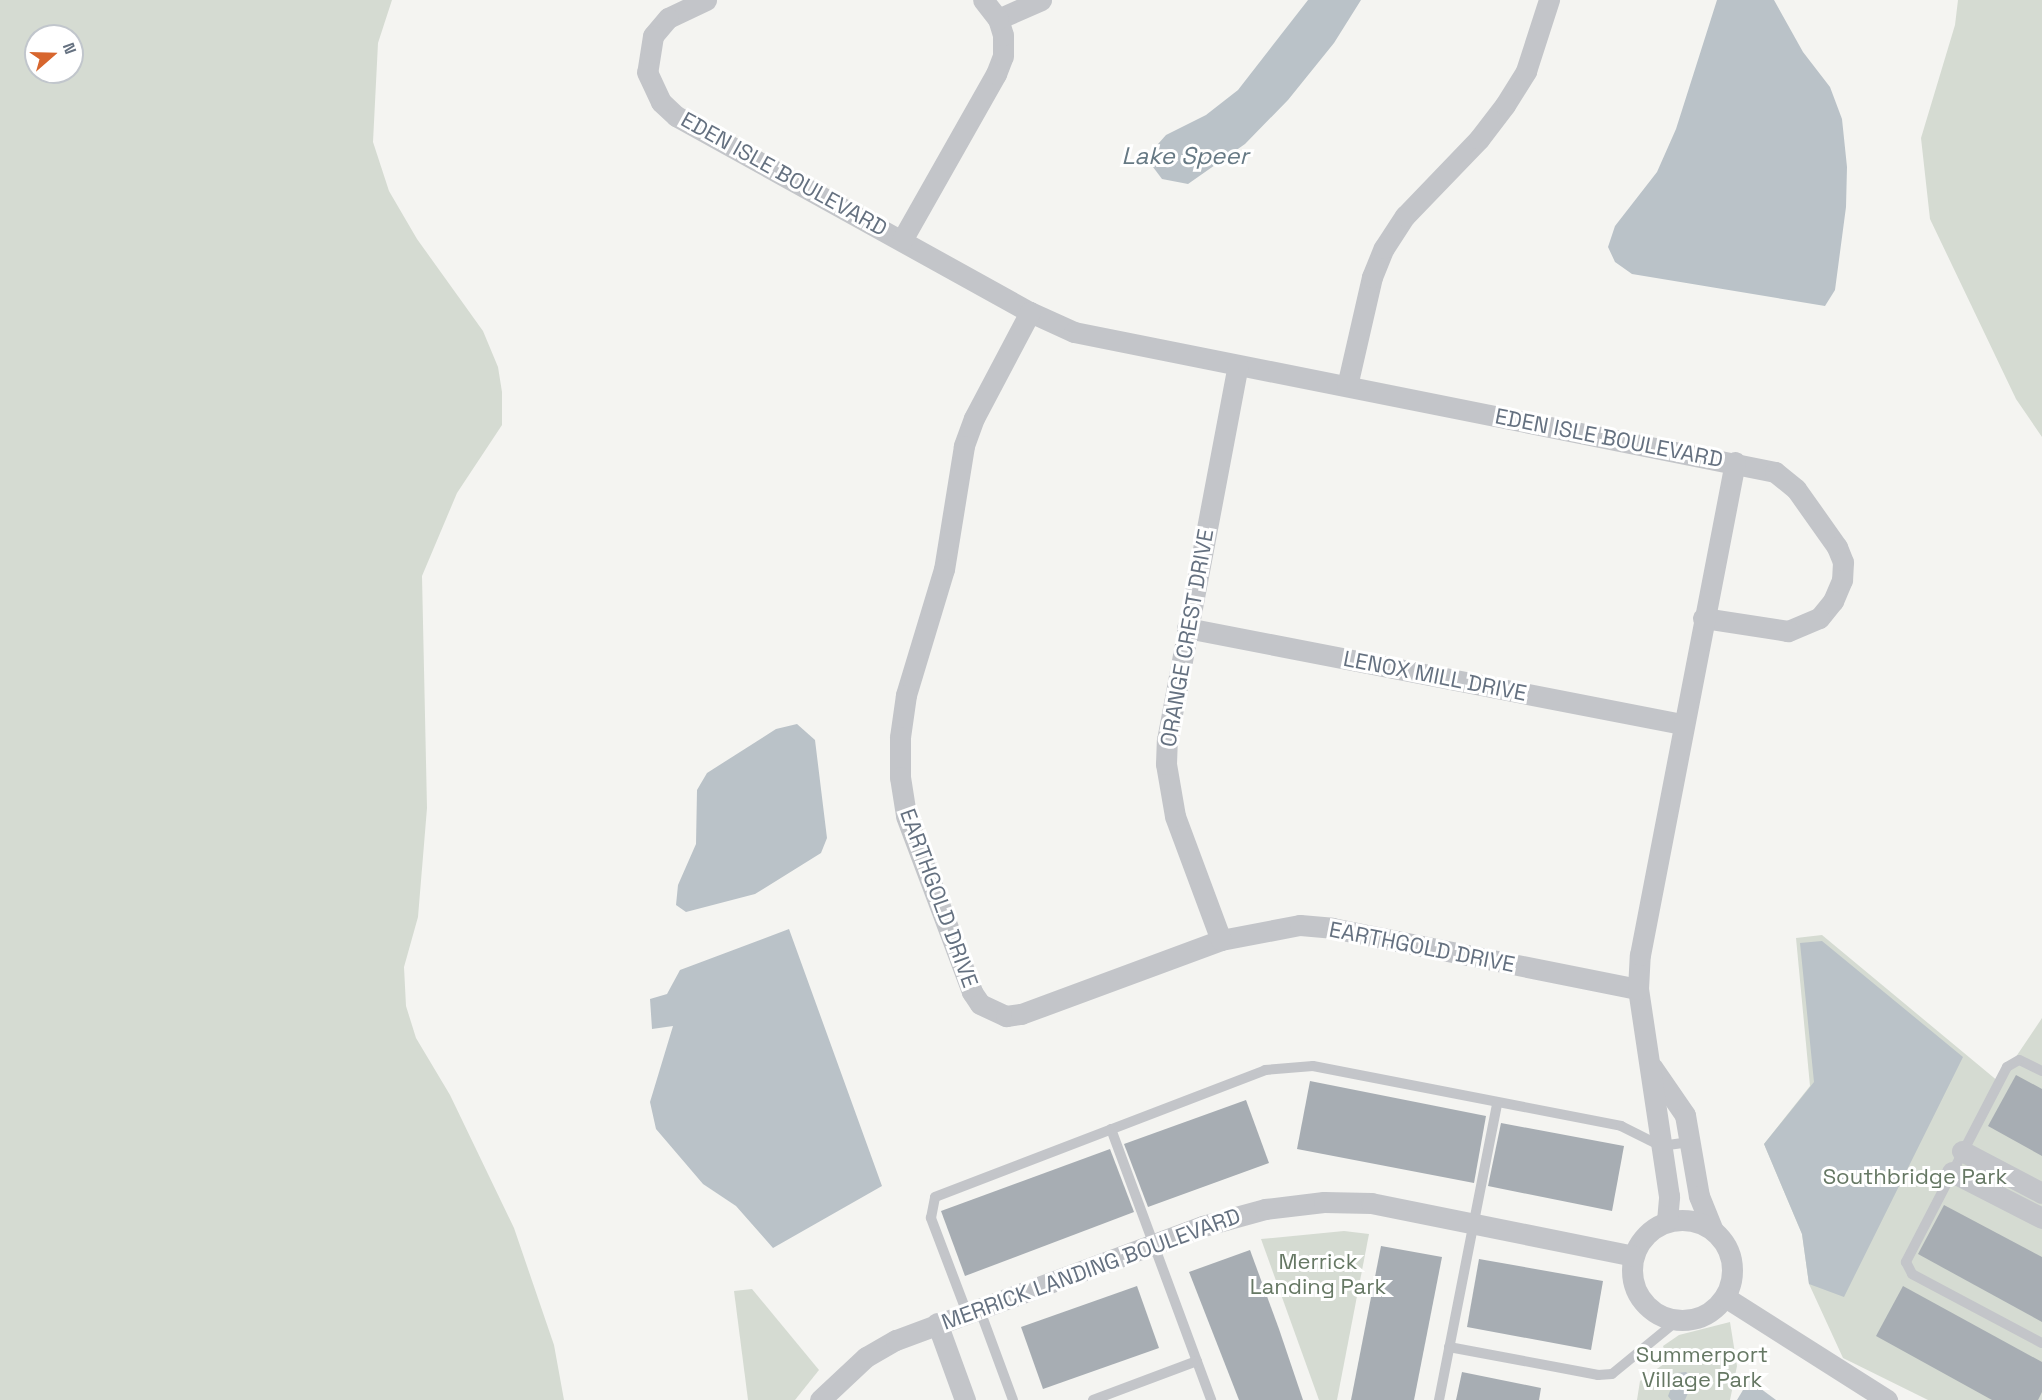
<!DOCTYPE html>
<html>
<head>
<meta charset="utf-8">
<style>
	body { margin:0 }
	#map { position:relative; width:2042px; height:1400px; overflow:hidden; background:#f4f4f1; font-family:"Space Grotesk",sans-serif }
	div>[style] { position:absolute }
	.green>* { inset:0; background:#d5dbd2 }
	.water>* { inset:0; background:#bac2c8 }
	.building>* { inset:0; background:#a7adb3 }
	.lane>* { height:10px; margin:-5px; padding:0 5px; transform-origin:5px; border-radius:5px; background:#c3c5c9 }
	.street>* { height:21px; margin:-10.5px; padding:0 10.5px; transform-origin:10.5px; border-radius:10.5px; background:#c3c5c9 }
	.street>.ring { margin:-10.5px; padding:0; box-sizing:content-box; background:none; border:21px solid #c3c5c9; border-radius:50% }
	span { translate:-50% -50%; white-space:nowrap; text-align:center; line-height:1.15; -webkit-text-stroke:6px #fff; paint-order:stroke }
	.street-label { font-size:22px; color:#657180 }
	.park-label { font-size:22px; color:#667864 }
	.water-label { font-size:24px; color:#667984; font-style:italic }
	.north { position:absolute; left:24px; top:24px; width:60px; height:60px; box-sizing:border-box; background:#fff; border:2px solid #c1c6cc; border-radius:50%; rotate:70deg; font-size:16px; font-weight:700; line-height:24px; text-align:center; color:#657180 }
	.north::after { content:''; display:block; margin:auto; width:21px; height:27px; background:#d7662e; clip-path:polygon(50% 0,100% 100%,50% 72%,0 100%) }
</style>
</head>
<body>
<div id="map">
	<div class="green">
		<i style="clip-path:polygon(evenodd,0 0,392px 0,378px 43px,373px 142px,389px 191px,417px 239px,483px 331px,498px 367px,502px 392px,502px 425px,457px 493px,422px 576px,427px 808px,418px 917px,404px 967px,406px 1006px,416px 1038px,450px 1095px,514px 1228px,554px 1345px,564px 1400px,0 1400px,0 0,36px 36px,72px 36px,72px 72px,36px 72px,36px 36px)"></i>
		<i style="clip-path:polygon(1958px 0,2042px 0,2042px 437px,2016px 399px,1930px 219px,1921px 138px,1955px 25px)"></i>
		<i style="clip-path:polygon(1822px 935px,1999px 1082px,2042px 1018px,2042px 1400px,1928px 1400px,1843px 1358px,1809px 1284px,1802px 1234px,1764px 1144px,1810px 1086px,1796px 938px)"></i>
		<i style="clip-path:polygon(1344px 1231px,1369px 1234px,1337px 1400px,1319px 1400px,1261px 1239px)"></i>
		<i style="clip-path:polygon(752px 1289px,819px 1370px,795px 1400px,748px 1400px,734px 1291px)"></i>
		<i style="clip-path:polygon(1730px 1322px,1737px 1366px,1730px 1400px,1637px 1400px,1640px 1381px,1668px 1361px,1663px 1346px,1679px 1335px)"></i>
	</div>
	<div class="water">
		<i style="clip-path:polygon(1308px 0,1361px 0,1334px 43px,1288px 100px,1245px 144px,1188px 184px,1162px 179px,1150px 163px,1150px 153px,1166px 135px,1206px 115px,1238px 90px)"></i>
		<i style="clip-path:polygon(1717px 0,1774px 0,1803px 52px,1830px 87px,1842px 119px,1847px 167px,1846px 207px,1835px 290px,1825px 306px,1632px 274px,1615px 262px,1608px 247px,1615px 226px,1657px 172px,1676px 129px)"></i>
		<i style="clip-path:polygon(797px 724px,815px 740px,827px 838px,821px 853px,755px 894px,686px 912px,676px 905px,678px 885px,696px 844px,697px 790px,707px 773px,776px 729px)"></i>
		<i style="clip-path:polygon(789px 929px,882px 1186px,773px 1248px,736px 1206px,703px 1184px,656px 1129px,650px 1102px,673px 1026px,652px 1029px,650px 999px,667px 994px,680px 970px)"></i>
		<i style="clip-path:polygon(1822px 941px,1963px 1057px,1844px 1297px,1809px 1284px,1802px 1234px,1764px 1144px,1814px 1082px,1800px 943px)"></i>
		<i style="clip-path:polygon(1686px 1372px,1694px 1379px,1685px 1400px,1671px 1400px,1668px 1396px,1677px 1373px)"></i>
		<i style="clip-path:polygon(1749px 1380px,1776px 1400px,1737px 1400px)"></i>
	</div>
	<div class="building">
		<i style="clip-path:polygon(2016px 1075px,2042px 1089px,2042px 1156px,1988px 1126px)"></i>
		<i style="clip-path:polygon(1310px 1081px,1486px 1116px,1474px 1183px,1297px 1149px)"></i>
		<i style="clip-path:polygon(1246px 1100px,1269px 1163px,1148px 1207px,1124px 1144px)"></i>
		<i style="clip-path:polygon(1501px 1123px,1624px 1146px,1612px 1211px,1488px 1186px)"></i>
		<i style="clip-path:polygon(1110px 1149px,1134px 1212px,965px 1276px,941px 1211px)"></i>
		<i style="clip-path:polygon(1944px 1205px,2042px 1257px,2042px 1322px,1918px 1254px)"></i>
		<i style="clip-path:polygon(1381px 1246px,1442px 1257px,1414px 1400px,1351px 1400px)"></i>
		<i style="clip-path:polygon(1250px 1250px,1279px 1329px,1303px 1400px,1239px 1400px,1189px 1272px)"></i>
		<i style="clip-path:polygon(1479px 1259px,1603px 1281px,1591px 1350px,1467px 1327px)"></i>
		<i style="clip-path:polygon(1137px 1286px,1159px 1348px,1043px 1389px,1021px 1327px)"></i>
		<i style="clip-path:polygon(1903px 1286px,2042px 1362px,2042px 1392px,2038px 1400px,1992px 1400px,1876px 1336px)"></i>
		<i style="clip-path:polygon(1462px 1372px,1541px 1388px,1539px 1400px,1456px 1400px)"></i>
	</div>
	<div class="lane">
		<i style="left:2042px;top:1071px;width:25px;rotate:-154deg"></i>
		<i style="left:2019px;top:1060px;width:14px;rotate:150deg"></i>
		<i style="left:2007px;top:1067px;width:220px;rotate:117.4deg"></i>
		<i style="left:1906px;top:1262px;width:13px;rotate:63deg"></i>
		<i style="left:1912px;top:1274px;width:147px;rotate:28deg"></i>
		<i style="left:1111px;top:1129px;width:289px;rotate:69.7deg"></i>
		<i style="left:979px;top:1308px;width:98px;rotate:69.7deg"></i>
		<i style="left:967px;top:1313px;width:102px;rotate:-110.8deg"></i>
		<i style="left:931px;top:1218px;width:21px;rotate:-79deg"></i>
		<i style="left:935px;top:1197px;width:354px;rotate:-21deg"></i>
		<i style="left:1265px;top:1070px;width:48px;rotate:-4.8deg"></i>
		<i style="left:1313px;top:1066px;width:314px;rotate:11deg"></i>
		<i style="left:1621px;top:1126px;width:45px;rotate:26.6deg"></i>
		<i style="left:1661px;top:1146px;width:29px;rotate:-8deg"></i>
		<i style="left:1449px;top:1347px;width:152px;rotate:10.6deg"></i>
		<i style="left:1598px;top:1375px;width:14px;rotate:-4deg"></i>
		<i style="left:1612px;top:1374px;width:85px;rotate:-39.3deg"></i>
		<i style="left:1093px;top:1400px;width:111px;rotate:-20.6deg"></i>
		<i style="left:1439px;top:1400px;width:303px;rotate:-78.9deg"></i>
	</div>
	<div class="street">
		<i style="left:706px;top:0;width:42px;rotate:154.7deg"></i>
		<i style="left:668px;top:18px;width:23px;rotate:130deg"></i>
		<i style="left:653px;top:36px;width:36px;rotate:99deg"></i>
		<i style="left:647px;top:72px;width:33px;rotate:65deg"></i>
		<i style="left:661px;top:102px;width:21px;rotate:43deg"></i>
		<i style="left:676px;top:116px;width:405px;rotate:29deg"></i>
		<i style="left:1030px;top:312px;width:48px;rotate:24.4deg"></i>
		<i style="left:1074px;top:332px;width:715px;rotate:11.29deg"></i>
		<i style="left:1775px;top:472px;width:27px;rotate:39deg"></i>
		<i style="left:1796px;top:489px;width:71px;rotate:54.7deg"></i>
		<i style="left:1837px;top:547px;width:16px;rotate:68deg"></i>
		<i style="left:1843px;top:562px;width:18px;rotate:93deg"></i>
		<i style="left:1842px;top:580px;width:23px;rotate:113deg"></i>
		<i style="left:1833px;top:601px;width:22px;rotate:129deg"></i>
		<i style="left:1819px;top:618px;width:34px;rotate:157deg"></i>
		<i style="left:1788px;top:631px;width:86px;rotate:-171.3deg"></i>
		<i style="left:998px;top:19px;width:47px;rotate:-23.8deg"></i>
		<i style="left:902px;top:240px;width:191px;rotate:-60.5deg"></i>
		<i style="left:996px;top:74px;width:19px;rotate:-69deg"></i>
		<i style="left:1003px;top:56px;width:21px;rotate:-90deg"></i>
		<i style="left:1003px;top:35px;width:17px;rotate:-107deg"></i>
		<i style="left:998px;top:19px;width:24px;rotate:-128deg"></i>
		<i style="left:1030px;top:312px;width:120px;rotate:117.8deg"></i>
		<i style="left:974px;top:418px;width:30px;rotate:110deg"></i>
		<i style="left:964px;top:446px;width:125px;rotate:99.2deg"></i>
		<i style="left:944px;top:569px;width:132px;rotate:106.8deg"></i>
		<i style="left:906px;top:695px;width:42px;rotate:98.1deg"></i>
		<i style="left:900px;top:737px;width:40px;rotate:90deg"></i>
		<i style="left:900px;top:777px;width:39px;rotate:81deg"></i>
		<i style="left:906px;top:816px;width:188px;rotate:69.4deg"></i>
		<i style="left:972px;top:992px;width:14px;rotate:56deg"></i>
		<i style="left:980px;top:1004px;width:29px;rotate:25deg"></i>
		<i style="left:1006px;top:1016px;width:15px;rotate:-8deg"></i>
		<i style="left:1021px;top:1014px;width:213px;rotate:-20.3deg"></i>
		<i style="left:1221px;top:940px;width:80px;rotate:-10.8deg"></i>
		<i style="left:1300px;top:925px;width:32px;rotate:5deg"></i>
		<i style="left:1332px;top:928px;width:312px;rotate:11.3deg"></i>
		<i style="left:1347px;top:386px;width:112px;rotate:-77.1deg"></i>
		<i style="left:1372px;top:277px;width:31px;rotate:-68deg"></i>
		<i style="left:1384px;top:248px;width:38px;rotate:-57deg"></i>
		<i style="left:1405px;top:216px;width:107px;rotate:-46.1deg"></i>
		<i style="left:1479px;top:139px;width:43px;rotate:-52.6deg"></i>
		<i style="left:1505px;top:105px;width:40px;rotate:-58deg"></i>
		<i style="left:1526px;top:71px;width:75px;rotate:-72.1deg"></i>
		<i style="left:1187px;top:628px;width:504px;rotate:10.98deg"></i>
		<i style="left:1221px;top:940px;width:132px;rotate:-110.4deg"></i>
		<i style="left:1175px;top:816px;width:53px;rotate:-99.8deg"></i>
		<i style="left:1166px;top:764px;width:24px;rotate:-88deg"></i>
		<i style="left:1167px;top:740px;width:381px;rotate:-79.3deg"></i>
		<i style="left:1652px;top:1067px;width:58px;rotate:55.5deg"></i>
		<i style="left:1685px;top:1115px;width:82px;rotate:80.2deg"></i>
		<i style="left:1699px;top:1196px;width:35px;rotate:68deg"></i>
		<i style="left:1962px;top:1151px;width:90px;rotate:27.7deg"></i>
		<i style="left:1952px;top:1172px;width:101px;rotate:27.1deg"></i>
		<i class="ring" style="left:1632px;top:1220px;width:79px;height:79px"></i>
		<i style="left:1667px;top:1221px;width:25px;rotate:-85deg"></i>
		<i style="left:1669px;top:1196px;width:209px;rotate:-98.5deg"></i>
		<i style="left:1638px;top:989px;width:34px;rotate:-87deg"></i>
		<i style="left:1640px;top:955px;width:502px;rotate:-79.09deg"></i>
		<i style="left:1725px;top:1297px;width:192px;rotate:32.4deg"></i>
		<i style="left:937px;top:1323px;width:82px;rotate:70deg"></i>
		<i style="left:820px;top:1400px;width:63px;rotate:-43.1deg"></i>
		<i style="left:866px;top:1357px;width:34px;rotate:-30deg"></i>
		<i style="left:896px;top:1340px;width:327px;rotate:-20.4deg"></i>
		<i style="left:1203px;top:1226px;width:64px;rotate:-15.3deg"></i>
		<i style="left:1265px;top:1209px;width:59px;rotate:-6.8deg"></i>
		<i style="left:1324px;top:1202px;width:47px;rotate:1.2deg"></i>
		<i style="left:1371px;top:1203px;width:267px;rotate:11.4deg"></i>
	</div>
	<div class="street-label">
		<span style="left:784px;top:174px;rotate:29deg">EDEN ISLE BOULEVARD</span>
		<span style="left:1609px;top:438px;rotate:11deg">EDEN ISLE BOULEVARD</span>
		<span style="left:1187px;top:638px;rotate:-80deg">ORANGE CREST DRIVE</span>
		<span style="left:1435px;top:676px;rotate:11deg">LENOX MILL DRIVE</span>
		<span style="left:939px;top:898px;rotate:70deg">EARTHGOLD DRIVE</span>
		<span style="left:1422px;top:947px;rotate:11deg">EARTHGOLD DRIVE</span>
		<span style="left:1091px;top:1269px;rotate:-20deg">MERRICK LANDING BOULEVARD</span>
	</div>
	<div class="park-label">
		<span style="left:1915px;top:1177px">Southbridge Park</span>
		<span style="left:1318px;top:1274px">Merrick<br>Landing Park</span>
		<span style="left:1702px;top:1367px">Summerport<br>Village Park</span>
	</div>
	<div class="water-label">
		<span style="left:1185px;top:156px">Lake Speer</span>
	</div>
	<div class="north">N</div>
</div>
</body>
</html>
